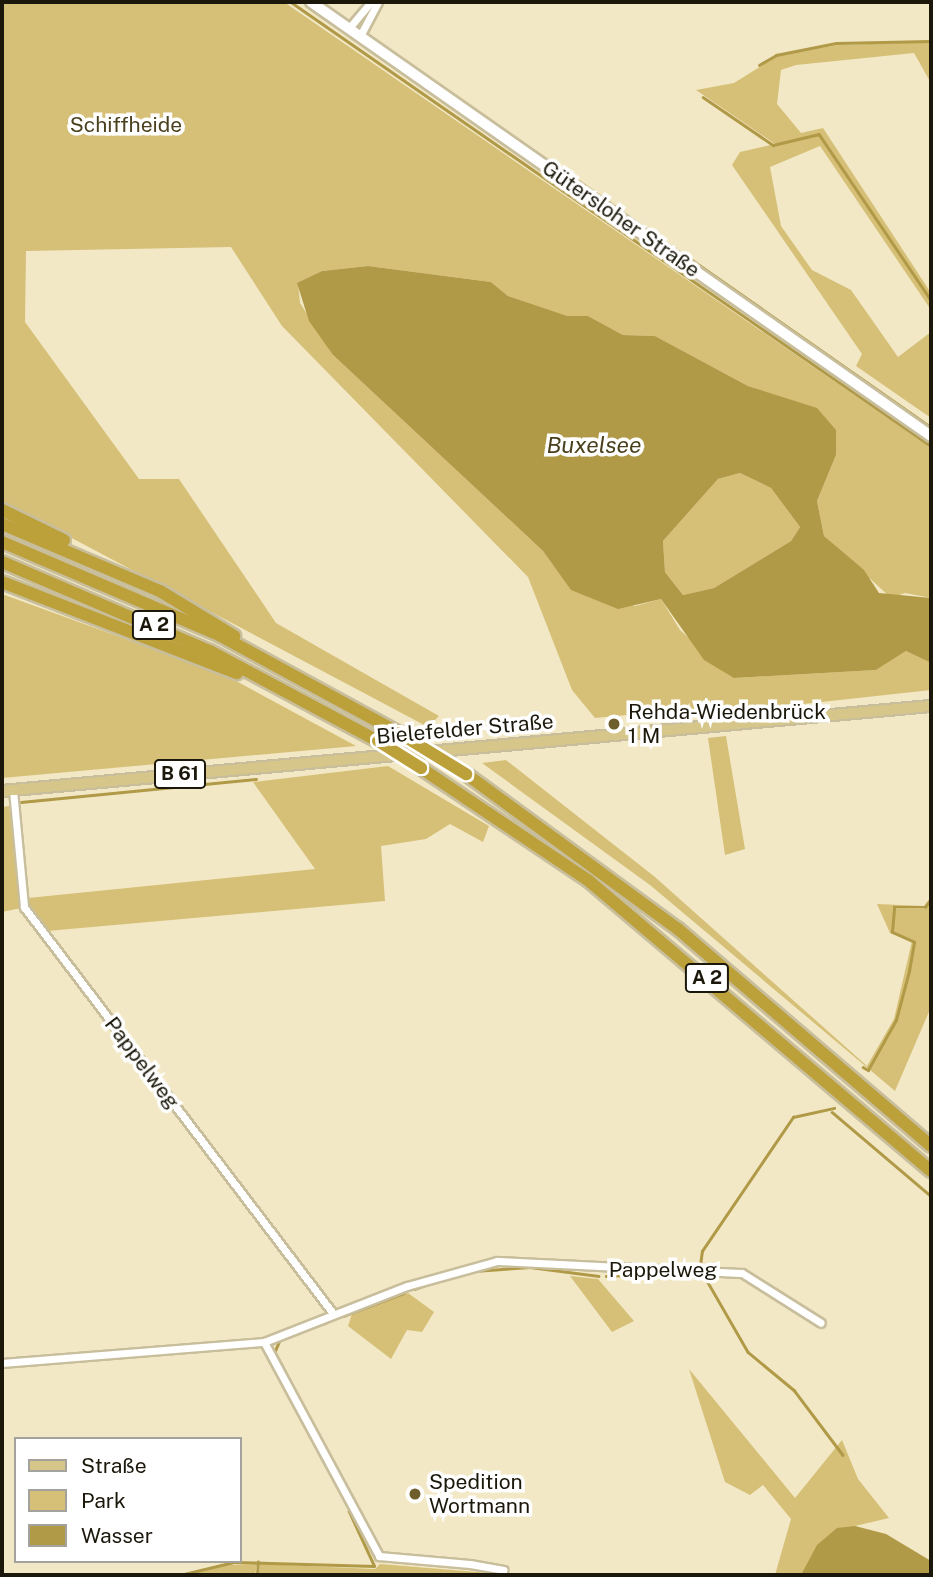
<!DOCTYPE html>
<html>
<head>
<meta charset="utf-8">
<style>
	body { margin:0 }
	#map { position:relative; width:933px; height:1577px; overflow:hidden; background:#f2e8c5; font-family:"Public Sans",sans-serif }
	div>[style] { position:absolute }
	.green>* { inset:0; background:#d6c077 }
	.water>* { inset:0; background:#b09947 }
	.stream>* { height:2.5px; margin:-1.25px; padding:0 1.25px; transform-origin:1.25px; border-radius:1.25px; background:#b09947 }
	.roads { filter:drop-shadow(2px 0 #c8be9c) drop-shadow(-2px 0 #c8be9c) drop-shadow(0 2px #c8be9c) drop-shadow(0 -2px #c8be9c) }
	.street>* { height:7px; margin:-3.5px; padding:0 3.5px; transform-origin:3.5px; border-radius:3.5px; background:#fff }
	.secondary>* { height:10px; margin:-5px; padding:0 5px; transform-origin:5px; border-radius:5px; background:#fff }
	.primary>* { height:10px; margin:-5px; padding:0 5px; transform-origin:5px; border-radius:5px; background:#d7c689 }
	.highway>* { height:12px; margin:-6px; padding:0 6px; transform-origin:6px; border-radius:6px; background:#bca03a }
	.bridges { filter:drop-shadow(2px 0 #fff) drop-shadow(-2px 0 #fff) drop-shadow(0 2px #fff) drop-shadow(0 -2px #fff) }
	.highway-bridge>* { height:12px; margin:-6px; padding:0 6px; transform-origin:6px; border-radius:6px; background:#bca03a }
	.dots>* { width:19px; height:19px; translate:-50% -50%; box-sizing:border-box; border:4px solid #fff; border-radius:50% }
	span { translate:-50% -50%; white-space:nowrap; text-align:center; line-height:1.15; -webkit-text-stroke:7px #fff; paint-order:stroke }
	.shield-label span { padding:2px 5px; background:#fff; border:2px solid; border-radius:5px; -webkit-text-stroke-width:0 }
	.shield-label { font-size:19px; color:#1b170a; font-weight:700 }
	.park-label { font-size:21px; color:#4b411e }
	.street-label { font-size:21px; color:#1b170a }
	.poi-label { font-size:21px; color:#1b170a }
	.left { translate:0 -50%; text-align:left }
	.water-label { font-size:23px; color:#4a401d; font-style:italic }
	.frame { position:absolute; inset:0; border:4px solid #1b170a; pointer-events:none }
	.legend { position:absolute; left:14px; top:1437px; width:228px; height:126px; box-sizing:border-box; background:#fff; border:2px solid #a4a29d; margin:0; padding:9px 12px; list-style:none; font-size:21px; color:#1b170a }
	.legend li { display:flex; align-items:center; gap:14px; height:35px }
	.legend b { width:35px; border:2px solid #a4a29d }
</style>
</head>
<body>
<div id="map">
	<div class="green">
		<i style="clip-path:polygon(2px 2px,284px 2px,931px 448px,931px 598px,905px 593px,891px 598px,824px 536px,817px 501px,836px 455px,817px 409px,748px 386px,655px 336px,623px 335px,588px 316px,567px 317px,508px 296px,491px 282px,368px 266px,322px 271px,298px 283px,300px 303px,333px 355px,543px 551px,572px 590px,635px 606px,661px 599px,680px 630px,734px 678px,876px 670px,906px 651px,931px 663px,931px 690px,720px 713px,711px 707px,595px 718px,572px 690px,528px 577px,282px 326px,231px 247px,26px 251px,25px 322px,139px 479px,179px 479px,276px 623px,439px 716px,428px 727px,2px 501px)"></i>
		<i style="clip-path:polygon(931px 42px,931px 83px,914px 53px,796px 65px,781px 70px,777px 104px,801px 133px,823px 128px,931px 293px,931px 310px,820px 146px,770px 167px,781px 226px,812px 270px,851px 290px,898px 357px,931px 332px,931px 418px,856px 366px,862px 354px,732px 165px,740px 152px,775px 144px,696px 90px,734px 83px,777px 56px,838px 45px)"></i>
		<i style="clip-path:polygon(740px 473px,771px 488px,800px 527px,791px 541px,714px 588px,683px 595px,665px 572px,663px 541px,718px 479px)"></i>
		<i style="clip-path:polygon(2px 594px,227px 676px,356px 746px,2px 778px)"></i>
		<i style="clip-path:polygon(726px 736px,745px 849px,725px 855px,708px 738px)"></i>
		<i style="clip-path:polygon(506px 760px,655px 877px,867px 1066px,894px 1019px,912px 941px,890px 933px,877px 904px,924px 906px,931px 897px,931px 1007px,895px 1091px,650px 885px,482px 763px)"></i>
		<i style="clip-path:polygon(388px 766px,489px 826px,483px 842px,450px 824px,426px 839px,381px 846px,385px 901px,47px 931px,29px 907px,28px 898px,315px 869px,253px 782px)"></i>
		<i style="clip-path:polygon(9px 806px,21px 908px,2px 912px,2px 807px)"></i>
		<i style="clip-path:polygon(570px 1276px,598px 1279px,634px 1321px,612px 1332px)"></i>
		<i style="clip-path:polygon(408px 1293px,434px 1312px,422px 1332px,407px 1330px,391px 1359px,348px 1326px,352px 1314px)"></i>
		<i style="clip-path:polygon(689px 1369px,795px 1498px,842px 1440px,858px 1479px,889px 1518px,855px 1526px,801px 1575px,775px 1575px,791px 1519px,763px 1485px,750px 1495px,725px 1482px)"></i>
		<i style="clip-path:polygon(257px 1564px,255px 1575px,188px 1575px,228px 1565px)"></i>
		<i style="clip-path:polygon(260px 1564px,375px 1569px,380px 1564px,514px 1575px,259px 1575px)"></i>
	</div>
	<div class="water">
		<i style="clip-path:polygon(evenodd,368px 266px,491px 282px,508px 296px,567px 316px,588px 316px,623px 335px,655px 336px,748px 386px,817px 408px,836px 430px,836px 455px,817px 501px,824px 536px,864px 570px,879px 593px,931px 598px,931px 663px,906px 651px,876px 670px,734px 678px,704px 660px,661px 599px,618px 609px,571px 590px,543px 551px,333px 355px,309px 321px,297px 283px,322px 271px,368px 266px,740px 473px,771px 488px,800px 527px,791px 541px,714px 588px,683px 595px,665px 572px,663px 541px,718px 479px,740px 473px)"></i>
		<i style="clip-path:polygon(855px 1526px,886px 1534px,931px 1561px,931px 1575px,801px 1575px,817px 1545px,837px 1528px)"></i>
	</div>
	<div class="stream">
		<i style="left:291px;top:2px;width:779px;rotate:34.75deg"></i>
		<i style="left:759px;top:65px;width:20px;rotate:-30deg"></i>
		<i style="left:776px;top:55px;width:61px;rotate:-11.3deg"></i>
		<i style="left:836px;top:43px;width:94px;rotate:-1.2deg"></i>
		<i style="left:930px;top:41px;width:7px;rotate:-82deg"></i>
		<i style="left:703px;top:97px;width:85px;rotate:34.4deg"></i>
		<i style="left:773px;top:145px;width:47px;rotate:-13.4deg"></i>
		<i style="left:819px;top:134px;width:200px;rotate:56deg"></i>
		<i style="left:569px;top:174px;width:57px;rotate:35.1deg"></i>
		<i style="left:685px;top:255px;width:300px;rotate:35deg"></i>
		<i style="left:21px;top:802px;width:236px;rotate:-5.6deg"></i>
		<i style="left:863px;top:1067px;width:6px;rotate:31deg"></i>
		<i style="left:868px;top:1070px;width:57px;rotate:-60.8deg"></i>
		<i style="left:896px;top:1020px;width:51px;rotate:-75.1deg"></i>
		<i style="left:909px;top:971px;width:29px;rotate:-80deg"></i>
		<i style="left:914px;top:942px;width:24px;rotate:-156deg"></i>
		<i style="left:892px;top:932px;width:25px;rotate:-85deg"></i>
		<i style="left:894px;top:907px;width:31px"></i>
		<i style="left:925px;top:907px;width:10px;rotate:-53deg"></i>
		<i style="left:832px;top:1112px;width:130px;rotate:40.3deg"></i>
		<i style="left:700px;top:1265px;width:14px;rotate:-82deg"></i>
		<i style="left:702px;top:1251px;width:162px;rotate:-55.8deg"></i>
		<i style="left:793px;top:1117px;width:42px;rotate:-12.4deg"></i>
		<i style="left:474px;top:1271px;width:56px;rotate:-4.1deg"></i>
		<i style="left:530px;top:1267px;width:69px;rotate:7.5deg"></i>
		<i style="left:702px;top:1272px;width:92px;rotate:60.1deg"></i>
		<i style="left:748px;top:1352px;width:60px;rotate:39.6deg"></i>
		<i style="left:794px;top:1390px;width:81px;rotate:53deg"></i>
		<i style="left:606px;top:1276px;width:63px;rotate:-2.7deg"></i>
		<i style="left:414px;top:1289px;width:21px;rotate:-19deg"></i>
		<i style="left:343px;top:1316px;width:65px;rotate:-20.7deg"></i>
		<i style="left:307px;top:1329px;width:21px;rotate:-19deg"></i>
		<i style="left:281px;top:1338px;width:15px;rotate:113deg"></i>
		<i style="left:275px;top:1352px;width:113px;rotate:62.5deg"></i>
		<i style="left:180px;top:1575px;width:56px;rotate:-13.5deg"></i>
		<i style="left:234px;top:1562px;width:140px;rotate:1.6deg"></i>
		<i style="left:374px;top:1566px;width:60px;rotate:-114.8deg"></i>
		<i style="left:257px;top:1575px;width:13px;rotate:-86deg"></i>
	</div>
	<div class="roads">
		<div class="street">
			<i style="left:349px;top:28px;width:34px;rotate:-50deg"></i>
			<i style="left:360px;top:36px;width:38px;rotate:-62deg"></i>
			<i style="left:13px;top:790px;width:118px;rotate:84.6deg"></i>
			<i style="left:24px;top:907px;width:509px;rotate:52.75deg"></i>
			<i style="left:264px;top:1342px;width:243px;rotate:61.7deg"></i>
			<i style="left:379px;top:1556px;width:91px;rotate:5deg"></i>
			<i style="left:470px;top:1564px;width:34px;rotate:10deg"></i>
			<i style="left:503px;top:1570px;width:5px;rotate:112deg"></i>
			<i style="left:2px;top:1363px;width:263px;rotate:-4.6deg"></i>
			<i style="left:264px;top:1342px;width:154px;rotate:-21.4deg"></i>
			<i style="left:407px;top:1286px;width:93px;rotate:-15.5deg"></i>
			<i style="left:497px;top:1261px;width:245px;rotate:2.8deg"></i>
			<i style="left:742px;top:1273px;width:93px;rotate:32.3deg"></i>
		</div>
		<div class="secondary">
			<i style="left:311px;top:2px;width:757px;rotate:34.99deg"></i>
		</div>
		<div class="primary">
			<i style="left:2px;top:791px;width:933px;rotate:-5.23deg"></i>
		</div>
		<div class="highway">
			<i style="left:2px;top:510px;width:69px;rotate:25.8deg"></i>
			<i style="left:2px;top:524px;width:172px;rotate:23deg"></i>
			<i style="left:160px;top:591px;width:87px;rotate:31.3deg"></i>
			<i style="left:2px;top:542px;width:238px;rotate:23.2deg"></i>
			<i style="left:221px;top:636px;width:203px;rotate:28.6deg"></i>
			<i style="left:2px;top:562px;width:226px;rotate:23.2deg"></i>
			<i style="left:210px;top:651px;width:191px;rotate:28.2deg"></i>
			<i style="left:2px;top:582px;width:252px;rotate:21.2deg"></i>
			<i style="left:421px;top:768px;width:202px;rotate:33.9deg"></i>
			<i style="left:589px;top:881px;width:448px;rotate:40.3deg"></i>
			<i style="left:466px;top:774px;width:263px;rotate:36.2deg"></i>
			<i style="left:678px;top:929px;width:333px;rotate:40.6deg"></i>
		</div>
	</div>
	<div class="bridges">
		<div class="highway-bridge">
			<i style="left:399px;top:733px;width:79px;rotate:31.5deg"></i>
			<i style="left:378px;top:741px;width:51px;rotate:32.1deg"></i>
		</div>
	</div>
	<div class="dots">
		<i style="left:614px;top:724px;background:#6d5e2b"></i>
		<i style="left:415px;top:1494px;background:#6d5e2b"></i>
	</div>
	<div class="shield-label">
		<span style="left:154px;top:625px">A 2</span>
		<span style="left:180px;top:774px">B 61</span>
		<span style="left:707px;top:978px">A 2</span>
	</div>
	<div class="park-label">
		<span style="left:126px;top:125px">Schiffheide</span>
	</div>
	<div class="street-label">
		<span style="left:621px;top:219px;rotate:35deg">Gütersloher Straße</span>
		<span style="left:465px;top:729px;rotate:-5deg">Bielefelder Straße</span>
		<span style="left:142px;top:1063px;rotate:53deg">Pappelweg</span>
		<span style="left:663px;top:1270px">Pappelweg</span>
	</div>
	<div class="poi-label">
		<span class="left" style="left:628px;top:724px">Rehda-Wiedenbrück<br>1 M</span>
		<span class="left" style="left:429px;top:1494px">Spedition<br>Wortmann</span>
	</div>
	<div class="water-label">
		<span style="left:594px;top:445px">Buxelsee</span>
	</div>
	<div class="frame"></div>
	<ul class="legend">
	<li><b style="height:9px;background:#d7c689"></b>Straße</li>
	<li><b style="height:19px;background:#d6c077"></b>Park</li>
	<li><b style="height:19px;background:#b09947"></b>Wasser</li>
	</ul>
</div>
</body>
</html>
